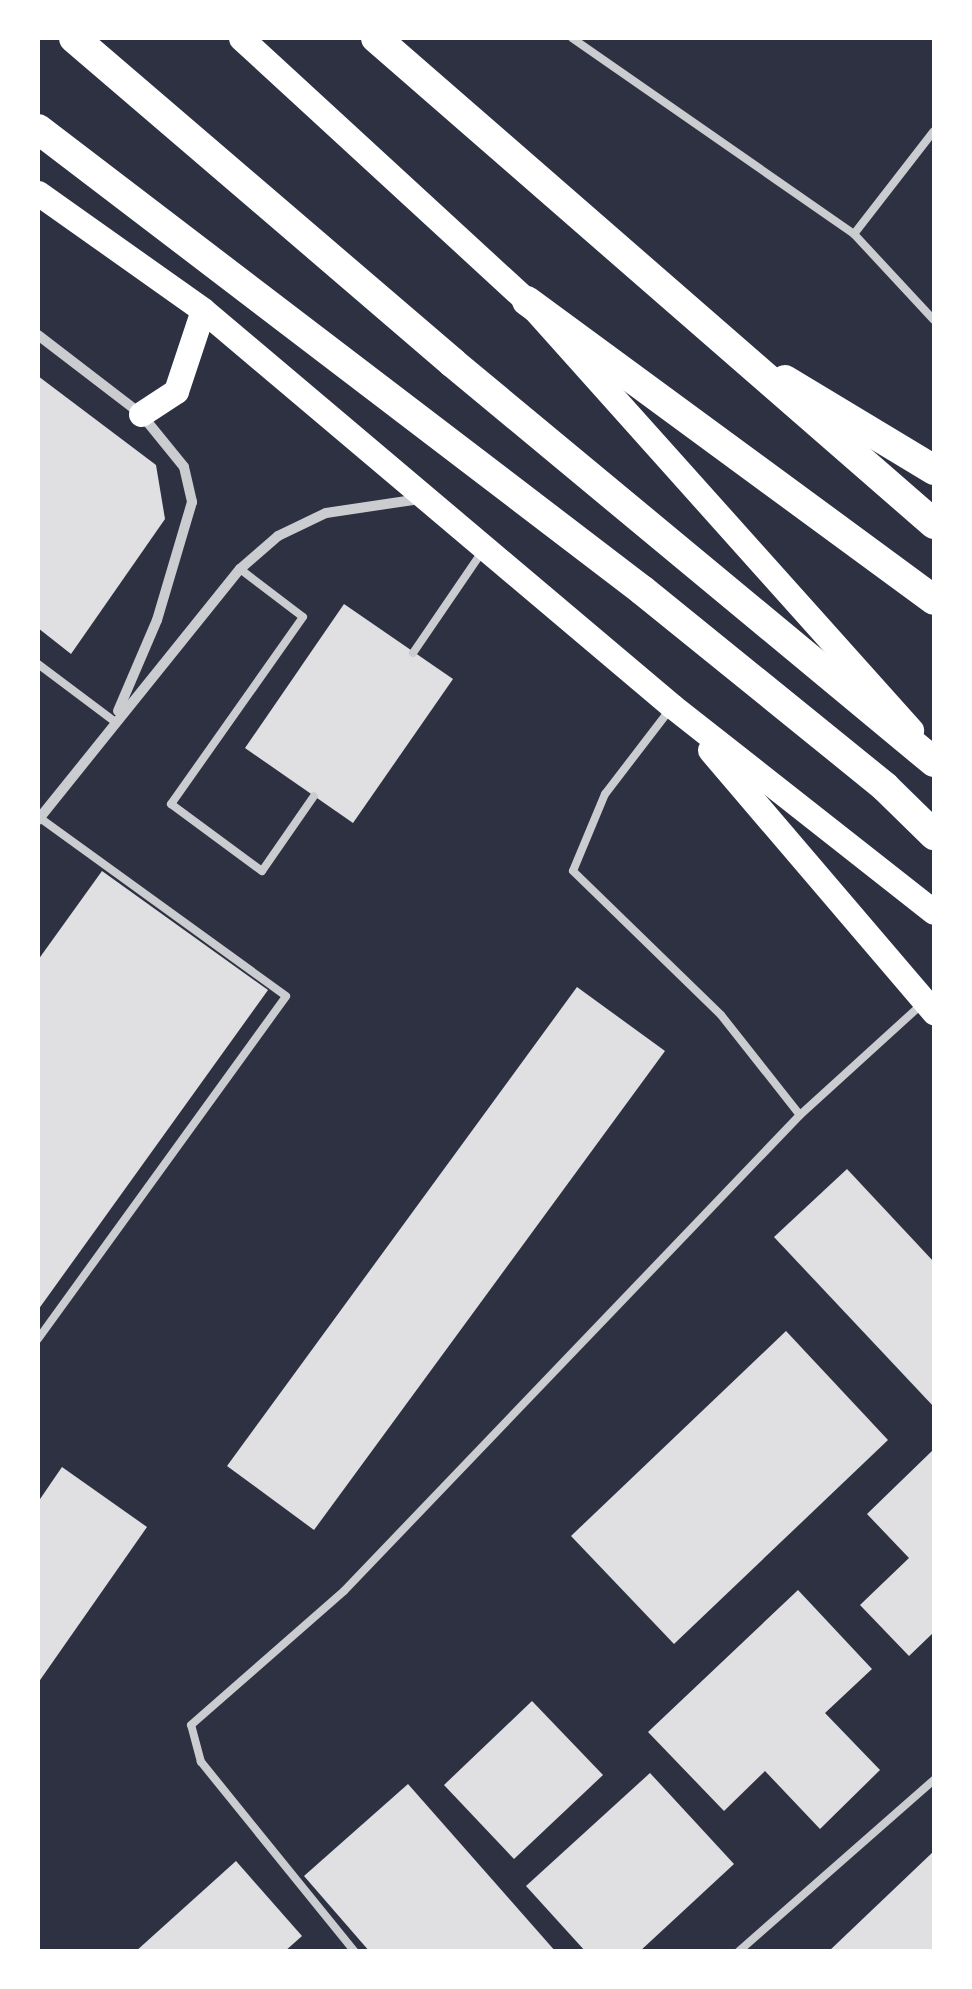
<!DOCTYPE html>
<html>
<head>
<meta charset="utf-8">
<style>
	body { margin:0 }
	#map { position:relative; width:972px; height:1989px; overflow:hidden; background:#2d3142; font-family:"DejaVu Sans",sans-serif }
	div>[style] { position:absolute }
	.building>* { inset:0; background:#e0e0e3 }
	.service>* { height:8px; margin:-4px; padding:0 4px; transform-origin:4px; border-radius:4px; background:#caccd0 }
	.minor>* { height:10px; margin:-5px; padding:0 5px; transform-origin:5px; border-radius:5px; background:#caccd0 }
	.primary>* { height:25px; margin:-12.5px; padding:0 12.5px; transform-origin:12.5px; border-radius:12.5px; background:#fff }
	.motorway>* { height:30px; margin:-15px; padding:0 15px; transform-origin:15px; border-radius:15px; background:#fff }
	span { translate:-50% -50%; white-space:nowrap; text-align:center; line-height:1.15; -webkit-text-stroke:10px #fff; paint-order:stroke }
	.frame { position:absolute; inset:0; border:40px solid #fff; pointer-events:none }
</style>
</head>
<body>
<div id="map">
	<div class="building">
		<i style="clip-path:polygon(38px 376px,156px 465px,165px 519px,71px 654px,38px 628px)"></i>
		<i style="clip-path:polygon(344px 604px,453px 679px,353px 823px,245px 748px)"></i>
		<i style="clip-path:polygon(102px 871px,268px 990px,38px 1310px,38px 960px)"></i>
		<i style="clip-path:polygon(577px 987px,665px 1051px,314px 1530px,227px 1466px)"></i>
		<i style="clip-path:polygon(847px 1169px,934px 1262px,934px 1407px,774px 1237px)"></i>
		<i style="clip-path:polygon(786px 1331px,888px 1440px,674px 1644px,571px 1536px)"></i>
		<i style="clip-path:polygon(934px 1449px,934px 1632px,909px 1656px,860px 1605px,909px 1558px,867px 1514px)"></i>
		<i style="clip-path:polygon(62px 1467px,147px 1527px,38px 1683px,38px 1502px)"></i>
		<i style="clip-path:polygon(798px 1590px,872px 1669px,825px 1713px,880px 1770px,820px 1829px,765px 1771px,724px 1811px,648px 1732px)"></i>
		<i style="clip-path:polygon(532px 1701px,603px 1775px,514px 1859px,444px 1785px)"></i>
		<i style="clip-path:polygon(650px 1773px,734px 1864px,639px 1952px,586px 1952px,526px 1886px)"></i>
		<i style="clip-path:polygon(408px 1784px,556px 1952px,370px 1952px,304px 1876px)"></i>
		<i style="clip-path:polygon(934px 1851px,934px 1952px,828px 1952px)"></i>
		<i style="clip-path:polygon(236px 1861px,302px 1936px,284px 1952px,135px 1952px)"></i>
	</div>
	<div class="service">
		<i style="left:572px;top:38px;width:343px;rotate:34.8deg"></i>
		<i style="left:854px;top:234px;width:130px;rotate:-52.2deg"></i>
		<i style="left:854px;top:234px;width:117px;rotate:47.1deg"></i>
		<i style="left:240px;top:569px;width:79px;rotate:37.3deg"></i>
		<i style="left:303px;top:617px;width:229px;rotate:125.2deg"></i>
		<i style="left:171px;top:804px;width:113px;rotate:36.4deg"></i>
		<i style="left:262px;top:871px;width:91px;rotate:-55.3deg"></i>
		<i style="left:413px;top:653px;width:122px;rotate:-55.7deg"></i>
		<i style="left:38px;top:664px;width:95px;rotate:36.9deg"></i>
		<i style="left:668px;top:712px;width:103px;rotate:127.5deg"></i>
		<i style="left:605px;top:794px;width:83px;rotate:112.6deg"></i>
		<i style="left:573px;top:871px;width:206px;rotate:44.2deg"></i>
		<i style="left:721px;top:1015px;width:127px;rotate:51.7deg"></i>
		<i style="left:38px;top:1339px;width:423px;rotate:-54.1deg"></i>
		<i style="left:286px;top:996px;width:305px;rotate:-144.1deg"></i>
		<i style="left:355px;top:1952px;width:245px;rotate:-129deg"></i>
		<i style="left:201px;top:1762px;width:38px;rotate:-105deg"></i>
		<i style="left:191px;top:1725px;width:203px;rotate:-41.2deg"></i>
		<i style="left:344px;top:1591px;width:659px;rotate:-46.23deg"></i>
		<i style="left:800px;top:1115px;width:165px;rotate:-42.3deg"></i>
		<i style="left:738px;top:1952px;width:261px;rotate:-41.3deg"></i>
	</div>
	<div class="minor">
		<i style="left:38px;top:335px;width:130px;rotate:37.5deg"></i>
		<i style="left:141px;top:414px;width:68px;rotate:50.9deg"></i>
		<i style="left:184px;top:467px;width:36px;rotate:77deg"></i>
		<i style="left:192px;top:502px;width:123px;rotate:106.5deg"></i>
		<i style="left:157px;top:620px;width:99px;rotate:113.2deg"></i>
		<i style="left:38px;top:820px;width:322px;rotate:-51.2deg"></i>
		<i style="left:240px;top:569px;width:50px;rotate:-41deg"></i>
		<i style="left:278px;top:536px;width:53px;rotate:-25.6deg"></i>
		<i style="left:326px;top:513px;width:95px;rotate:-8.5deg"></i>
	</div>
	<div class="primary">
		<i style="left:241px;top:38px;width:389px;rotate:42.6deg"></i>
		<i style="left:527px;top:301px;width:576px;rotate:48.17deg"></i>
		<i style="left:38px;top:193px;width:202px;rotate:35.3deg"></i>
		<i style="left:203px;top:310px;width:614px;rotate:40.18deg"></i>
		<i style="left:672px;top:706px;width:333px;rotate:38.2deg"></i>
		<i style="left:141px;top:414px;width:42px;rotate:-33.3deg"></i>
		<i style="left:176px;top:391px;width:85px;rotate:-71.6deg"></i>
		<i style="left:710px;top:750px;width:345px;rotate:49.5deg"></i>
	</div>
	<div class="motorway">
		<i style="left:74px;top:38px;width:499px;rotate:40.6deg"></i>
		<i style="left:453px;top:363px;width:625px;rotate:39.68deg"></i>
		<i style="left:376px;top:38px;width:740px;rotate:41.05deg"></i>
		<i style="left:38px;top:129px;width:760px;rotate:37.35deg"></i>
		<i style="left:642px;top:590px;width:313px;rotate:39deg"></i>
		<i style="left:885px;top:787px;width:69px;rotate:44.4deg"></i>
		<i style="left:527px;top:301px;width:505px;rotate:36.3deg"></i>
		<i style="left:785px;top:380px;width:174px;rotate:31.1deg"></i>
	</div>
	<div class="frame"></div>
</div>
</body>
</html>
